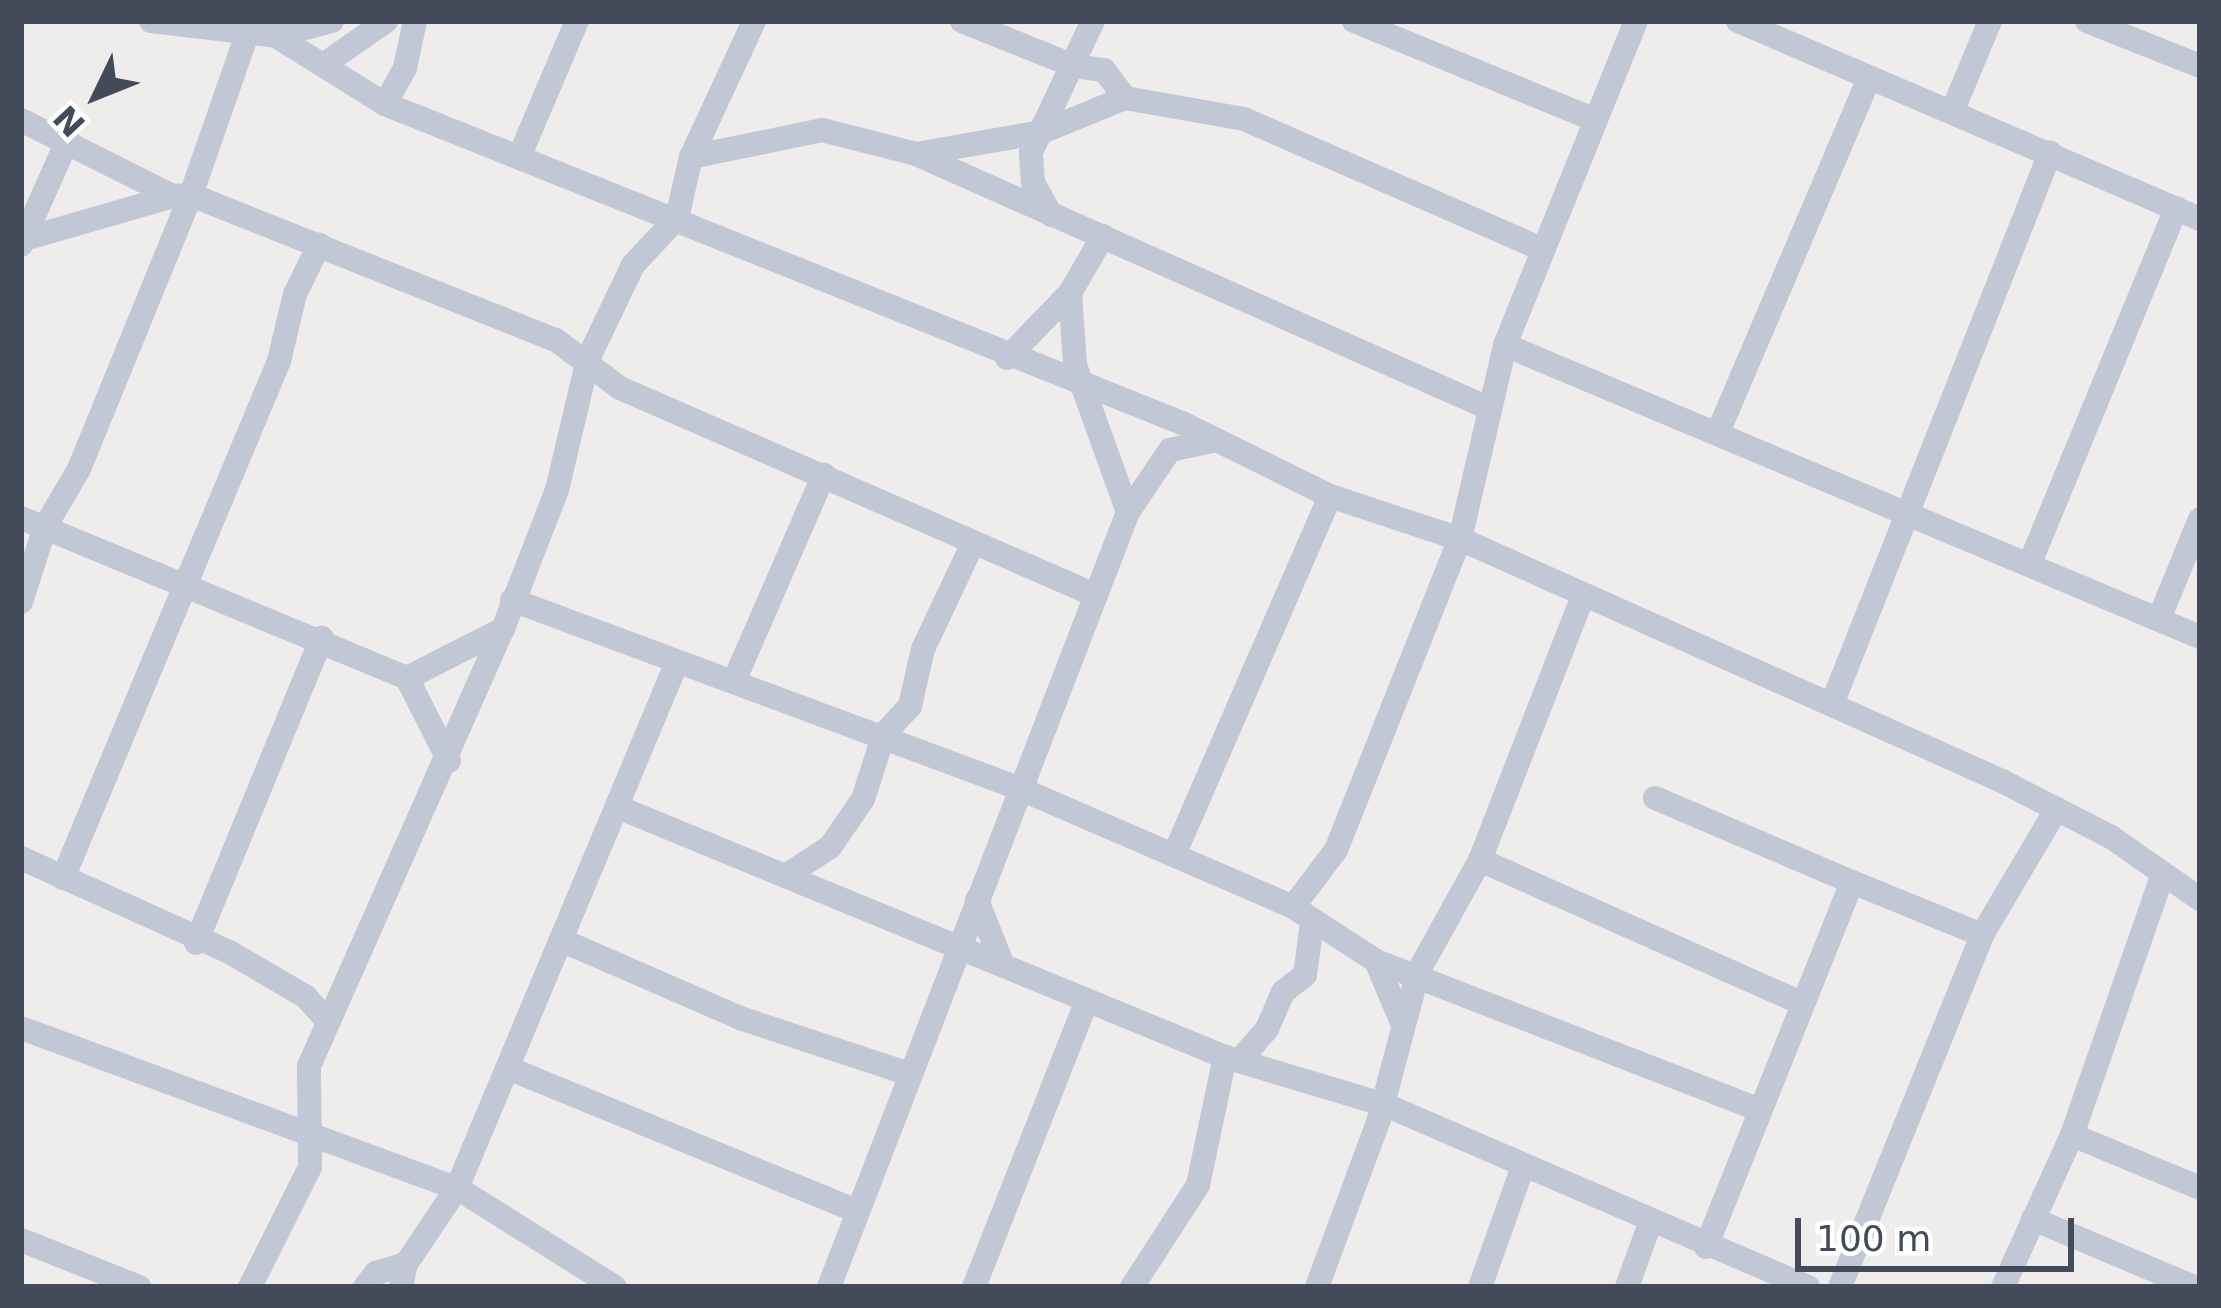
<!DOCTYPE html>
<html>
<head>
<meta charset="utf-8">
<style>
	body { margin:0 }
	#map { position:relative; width:2221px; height:1308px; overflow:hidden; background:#efecec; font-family:"DejaVu Sans",sans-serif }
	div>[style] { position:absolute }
	.minor>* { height:24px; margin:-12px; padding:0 12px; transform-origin:12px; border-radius:12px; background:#c1c7d5 }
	span { translate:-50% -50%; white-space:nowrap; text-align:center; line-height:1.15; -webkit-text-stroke:12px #fff; paint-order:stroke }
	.frame { position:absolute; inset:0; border:24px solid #434a5a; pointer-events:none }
	.north { position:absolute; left:36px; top:36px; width:120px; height:120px; -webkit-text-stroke:9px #fff; paint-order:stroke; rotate:227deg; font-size:33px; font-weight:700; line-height:48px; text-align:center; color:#434a5a }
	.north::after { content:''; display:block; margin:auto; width:42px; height:54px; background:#434a5a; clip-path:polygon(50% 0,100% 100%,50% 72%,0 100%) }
	.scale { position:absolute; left:1795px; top:1218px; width:279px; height:54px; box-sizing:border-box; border:6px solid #434a5a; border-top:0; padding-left:15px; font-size:36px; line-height:42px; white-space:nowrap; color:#434a5a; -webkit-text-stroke:9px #fff; paint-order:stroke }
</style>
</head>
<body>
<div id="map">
	<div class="minor">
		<i style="left:151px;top:21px;width:126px;rotate:6.8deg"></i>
		<i style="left:276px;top:36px;width:128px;rotate:32deg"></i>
		<i style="left:385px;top:104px;width:858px;rotate:21.81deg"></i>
		<i style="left:1182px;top:423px;width:165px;rotate:26.3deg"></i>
		<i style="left:1330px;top:496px;width:137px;rotate:18.3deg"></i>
		<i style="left:1460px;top:539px;width:594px;rotate:24.06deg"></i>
		<i style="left:2002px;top:781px;width:123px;rotate:27.2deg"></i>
		<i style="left:2111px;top:837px;width:108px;rotate:34.9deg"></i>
		<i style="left:962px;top:21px;width:121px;rotate:21.9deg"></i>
		<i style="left:1074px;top:66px;width:30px;rotate:8deg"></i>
		<i style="left:1104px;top:70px;width:35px;rotate:53deg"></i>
		<i style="left:1354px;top:21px;width:258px;rotate:22.3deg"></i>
		<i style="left:1738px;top:21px;width:503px;rotate:23.2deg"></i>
		<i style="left:2087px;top:21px;width:122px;rotate:21.7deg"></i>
		<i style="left:276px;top:36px;width:58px;rotate:-15deg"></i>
		<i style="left:323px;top:65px;width:77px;rotate:-34.9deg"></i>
		<i style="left:385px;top:104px;width:41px;rotate:-60.9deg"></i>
		<i style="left:405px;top:68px;width:48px;rotate:-78deg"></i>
		<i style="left:1952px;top:112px;width:99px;rotate:-67.3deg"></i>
		<i style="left:21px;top:120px;width:170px;rotate:26.6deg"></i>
		<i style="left:173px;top:196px;width:18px;rotate:-3deg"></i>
		<i style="left:191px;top:195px;width:393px;rotate:21.7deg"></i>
		<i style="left:556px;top:340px;width:80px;rotate:36.9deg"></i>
		<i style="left:620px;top:388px;width:518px;rotate:23.55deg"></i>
		<i style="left:916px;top:154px;width:128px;rotate:-9.9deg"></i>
		<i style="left:1042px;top:132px;width:90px;rotate:-22.3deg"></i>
		<i style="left:1125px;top:98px;width:121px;rotate:10deg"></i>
		<i style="left:1244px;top:119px;width:322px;rotate:23.6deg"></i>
		<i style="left:520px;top:155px;width:146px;rotate:-67deg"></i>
		<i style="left:691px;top:157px;width:134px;rotate:-11.6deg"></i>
		<i style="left:822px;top:130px;width:97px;rotate:14.3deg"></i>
		<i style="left:916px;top:154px;width:624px;rotate:23.93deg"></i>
		<i style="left:1051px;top:215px;width:37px;rotate:-119deg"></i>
		<i style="left:1033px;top:183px;width:31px;rotate:-94deg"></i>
		<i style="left:1031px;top:152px;width:145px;rotate:-64.7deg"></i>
		<i style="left:21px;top:240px;width:158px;rotate:-16.1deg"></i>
		<i style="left:21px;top:245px;width:116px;rotate:-66.1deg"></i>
		<i style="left:1070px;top:293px;width:72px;rotate:86deg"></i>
		<i style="left:1075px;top:365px;width:156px;rotate:70.2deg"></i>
		<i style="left:1505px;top:345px;width:754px;rotate:22.79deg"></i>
		<i style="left:1007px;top:358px;width:91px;rotate:-45.9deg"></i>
		<i style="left:1070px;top:293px;width:66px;rotate:-59.9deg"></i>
		<i style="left:1719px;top:430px;width:379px;rotate:-66.9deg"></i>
		<i style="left:21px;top:518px;width:418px;rotate:22.5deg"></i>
		<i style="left:407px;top:678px;width:93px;rotate:63.2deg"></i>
		<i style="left:2030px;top:563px;width:384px;rotate:-67.6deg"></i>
		<i style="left:512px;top:600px;width:538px;rotate:20.36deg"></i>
		<i style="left:1016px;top:787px;width:302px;rotate:23.4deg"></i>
		<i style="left:1293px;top:907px;width:99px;rotate:33deg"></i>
		<i style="left:1376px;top:961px;width:412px;rotate:21.2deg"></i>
		<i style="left:21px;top:602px;width:79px;rotate:-72.3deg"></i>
		<i style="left:45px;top:527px;width:67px;rotate:-59.6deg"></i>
		<i style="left:79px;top:469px;width:296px;rotate:-67.8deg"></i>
		<i style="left:191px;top:195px;width:182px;rotate:-70.8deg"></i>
		<i style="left:2159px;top:619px;width:108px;rotate:-67.7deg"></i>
		<i style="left:407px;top:678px;width:108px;rotate:-27deg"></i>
		<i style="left:735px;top:679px;width:223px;rotate:-66.5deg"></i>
		<i style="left:1832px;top:704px;width:593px;rotate:-68.41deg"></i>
		<i style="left:1655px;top:798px;width:214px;rotate:23.1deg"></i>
		<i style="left:620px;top:808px;width:654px;rotate:22.37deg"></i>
		<i style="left:1225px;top:1057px;width:165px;rotate:16.6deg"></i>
		<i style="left:1383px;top:1104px;width:463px;rotate:23.3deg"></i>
		<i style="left:1174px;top:855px;width:391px;rotate:-66.5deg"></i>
		<i style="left:21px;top:858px;width:230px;rotate:24.3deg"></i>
		<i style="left:231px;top:953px;width:86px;rotate:30.2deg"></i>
		<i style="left:305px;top:996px;width:31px;rotate:48deg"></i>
		<i style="left:1480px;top:860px;width:351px;rotate:24deg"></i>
		<i style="left:787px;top:875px;width:51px;rotate:-33.1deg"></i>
		<i style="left:830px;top:847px;width:58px;rotate:-55.5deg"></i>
		<i style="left:863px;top:799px;width:68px;rotate:-72.1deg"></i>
		<i style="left:884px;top:734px;width:38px;rotate:-47deg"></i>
		<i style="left:910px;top:706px;width:58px;rotate:-77.2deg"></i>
		<i style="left:923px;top:649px;width:117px;rotate:-64.7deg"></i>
		<i style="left:63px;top:878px;width:560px;rotate:-67.33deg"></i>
		<i style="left:279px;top:361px;width:69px;rotate:-76.6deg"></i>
		<i style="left:295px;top:294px;width:55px;rotate:-63.9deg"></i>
		<i style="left:977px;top:900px;width:68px;rotate:68.4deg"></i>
		<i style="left:1293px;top:907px;width:71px;rotate:-53deg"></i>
		<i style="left:1336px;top:850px;width:335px;rotate:-68.3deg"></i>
		<i style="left:1460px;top:539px;width:199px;rotate:-76.9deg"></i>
		<i style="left:1505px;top:345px;width:349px;rotate:-68deg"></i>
		<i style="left:561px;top:940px;width:195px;rotate:23.5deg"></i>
		<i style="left:740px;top:1018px;width:178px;rotate:18.3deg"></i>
		<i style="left:196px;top:943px;width:330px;rotate:-67.6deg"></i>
		<i style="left:1376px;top:961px;width:69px;rotate:67.1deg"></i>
		<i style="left:21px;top:1028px;width:464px;rotate:20.2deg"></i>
		<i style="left:457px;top:1188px;width:186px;rotate:32.1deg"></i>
		<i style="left:1240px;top:1060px;width:41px;rotate:-48.9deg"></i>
		<i style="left:1267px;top:1029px;width:40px;rotate:-66.6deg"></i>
		<i style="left:1283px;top:992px;width:28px;rotate:-38deg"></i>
		<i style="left:1305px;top:975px;width:52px;rotate:-82.3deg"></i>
		<i style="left:508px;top:1068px;width:376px;rotate:22.3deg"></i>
		<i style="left:2072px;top:1135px;width:139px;rotate:22.5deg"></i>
		<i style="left:2033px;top:1219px;width:175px;rotate:22.9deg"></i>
		<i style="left:21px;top:1240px;width:127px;rotate:21.7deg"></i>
		<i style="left:1706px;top:1247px;width:393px;rotate:-68.2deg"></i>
		<i style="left:1852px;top:882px;width:140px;rotate:22.2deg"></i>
		<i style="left:250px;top:1287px;width:134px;rotate:-63.4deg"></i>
		<i style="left:310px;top:1167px;width:101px;rotate:-90.6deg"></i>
		<i style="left:309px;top:1066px;width:478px;rotate:-66.1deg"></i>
		<i style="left:503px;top:629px;width:149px;rotate:-68.8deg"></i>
		<i style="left:557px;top:490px;width:135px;rotate:-76.7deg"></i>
		<i style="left:588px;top:359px;width:104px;rotate:-64.4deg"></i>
		<i style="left:633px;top:265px;width:64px;rotate:-46.9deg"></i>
		<i style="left:677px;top:218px;width:63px;rotate:-77.1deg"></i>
		<i style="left:691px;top:157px;width:150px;rotate:-65.1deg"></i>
		<i style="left:365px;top:1287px;width:18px;rotate:-52deg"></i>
		<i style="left:376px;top:1273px;width:31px;rotate:-17deg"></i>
		<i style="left:401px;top:1287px;width:24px;rotate:-78deg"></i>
		<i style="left:406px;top:1264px;width:92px;rotate:-56.1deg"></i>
		<i style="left:457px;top:1188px;width:570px;rotate:-67.3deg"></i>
		<i style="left:829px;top:1287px;width:831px;rotate:-68.9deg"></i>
		<i style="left:1128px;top:512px;width:75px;rotate:-55.9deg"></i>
		<i style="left:1170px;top:450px;width:48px;rotate:-12deg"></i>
		<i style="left:974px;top:1287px;width:308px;rotate:-68.5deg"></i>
		<i style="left:1132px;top:1287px;width:121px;rotate:-57.1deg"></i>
		<i style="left:1198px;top:1185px;width:131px;rotate:-78.1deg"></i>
		<i style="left:1317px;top:1287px;width:179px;rotate:-69.7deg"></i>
		<i style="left:1379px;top:1119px;width:152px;rotate:-75.1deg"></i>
		<i style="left:1418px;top:972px;width:128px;rotate:-61deg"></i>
		<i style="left:1480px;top:860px;width:280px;rotate:-68.7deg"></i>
		<i style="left:1480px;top:1287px;width:128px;rotate:-70.4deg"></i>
		<i style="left:1627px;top:1287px;width:68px;rotate:-70.2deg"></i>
		<i style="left:1840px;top:1287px;width:380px;rotate:-68deg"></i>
		<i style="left:1982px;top:935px;width:147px;rotate:-59.4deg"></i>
		<i style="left:2003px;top:1287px;width:167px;rotate:-65.6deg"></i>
		<i style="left:2072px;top:1135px;width:276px;rotate:-70.8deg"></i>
	</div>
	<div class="frame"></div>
	<div class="north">N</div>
	<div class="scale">100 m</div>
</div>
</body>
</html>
